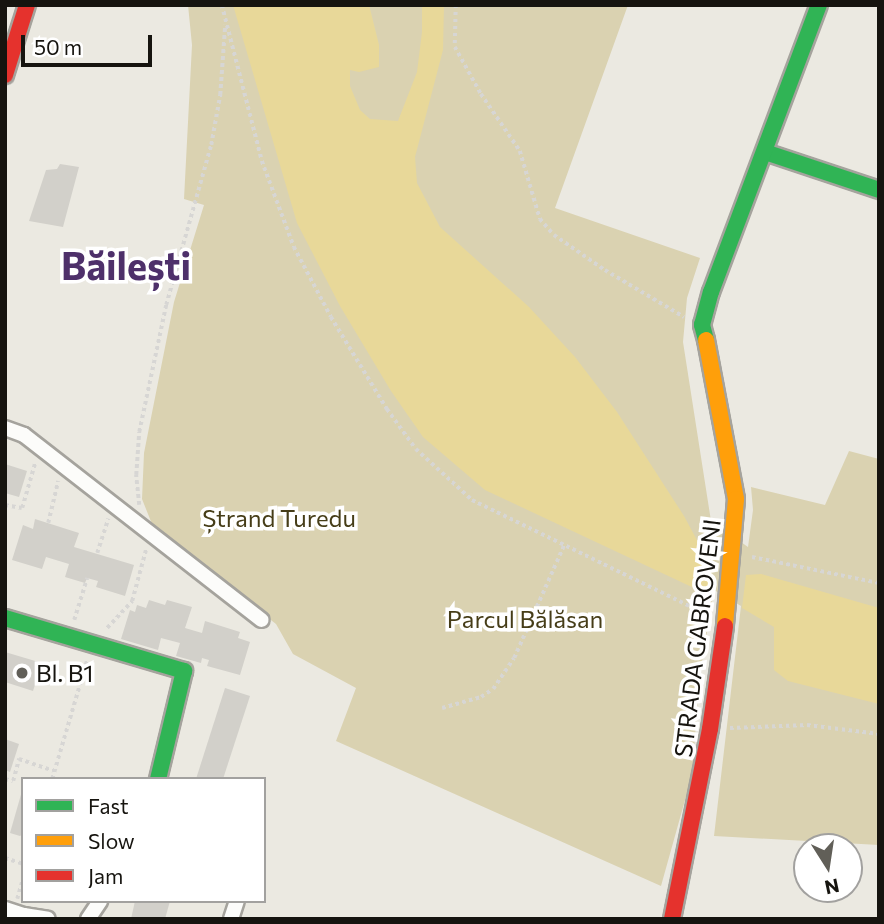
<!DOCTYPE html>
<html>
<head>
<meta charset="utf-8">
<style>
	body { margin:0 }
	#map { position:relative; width:884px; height:924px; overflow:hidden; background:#ebe9e1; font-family:Commissioner,sans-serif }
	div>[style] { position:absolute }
	.green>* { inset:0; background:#dad2b1 }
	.water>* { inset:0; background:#e8d899 }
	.building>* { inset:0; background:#d2d0ca }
	.path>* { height:3.5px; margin-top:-1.75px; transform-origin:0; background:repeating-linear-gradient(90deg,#d7d6d4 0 3.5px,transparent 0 7px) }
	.roads { filter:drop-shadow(2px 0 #a5a39d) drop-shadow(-2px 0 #a5a39d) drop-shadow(0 2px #a5a39d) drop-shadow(0 -2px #a5a39d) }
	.street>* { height:14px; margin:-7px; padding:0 7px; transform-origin:7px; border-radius:7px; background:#fcfcfa }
	.fast>* { height:16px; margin:-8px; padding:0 8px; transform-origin:8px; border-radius:8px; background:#30b455 }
	.slow>* { height:16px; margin:-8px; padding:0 8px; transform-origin:8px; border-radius:8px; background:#ff9f0a }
	.jam>* { height:16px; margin:-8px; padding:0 8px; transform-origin:8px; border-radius:8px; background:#e5322d }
	.dots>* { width:19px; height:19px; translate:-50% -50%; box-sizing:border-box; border:4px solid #fff; border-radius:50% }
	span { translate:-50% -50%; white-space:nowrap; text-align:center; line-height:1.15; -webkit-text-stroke:7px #fff; paint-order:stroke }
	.park-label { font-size:24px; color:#463d18 }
	.street-label { font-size:24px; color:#16140f }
	.poi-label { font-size:24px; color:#16140f }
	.left { translate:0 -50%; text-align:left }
	.town-label { font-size:38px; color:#4e306a; font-weight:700 }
	.frame { position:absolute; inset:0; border:7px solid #16140f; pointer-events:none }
	.legend { position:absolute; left:21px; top:777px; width:245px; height:126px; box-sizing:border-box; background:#fff; border:2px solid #a2a19f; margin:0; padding:9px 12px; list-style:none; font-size:21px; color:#16140f }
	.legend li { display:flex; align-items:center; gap:14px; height:35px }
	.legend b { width:35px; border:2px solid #a2a19f }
	.north { position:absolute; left:793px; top:833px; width:70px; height:70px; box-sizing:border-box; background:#fff; border:2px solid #a2a19f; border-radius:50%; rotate:168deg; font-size:19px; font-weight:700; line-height:28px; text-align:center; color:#16140f }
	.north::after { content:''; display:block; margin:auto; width:24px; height:32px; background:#615f58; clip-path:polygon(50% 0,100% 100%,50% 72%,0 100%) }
	.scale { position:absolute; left:21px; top:35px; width:131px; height:32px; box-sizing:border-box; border:4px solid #16140f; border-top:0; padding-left:9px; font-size:21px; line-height:24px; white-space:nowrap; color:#16140f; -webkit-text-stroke:5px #fff; paint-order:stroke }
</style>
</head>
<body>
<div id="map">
	<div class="green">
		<i style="clip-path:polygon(188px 5px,628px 5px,555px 208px,700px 258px,687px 298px,683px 342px,711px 521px,748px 547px,753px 510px,751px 487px,825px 505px,849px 451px,879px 459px,879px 845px,714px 836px,741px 606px,714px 590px,700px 674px,692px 775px,661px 886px,336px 741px,356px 688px,293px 654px,276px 624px,172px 543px,156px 534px,142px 499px,144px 453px,174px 302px,204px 205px,184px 199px,192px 45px)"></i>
	</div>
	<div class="water">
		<i style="clip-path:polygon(233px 5px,369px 5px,379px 45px,379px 67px,359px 72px,350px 70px,350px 86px,360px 110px,370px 119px,398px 121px,417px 72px,422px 32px,422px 5px,444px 5px,443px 50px,415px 157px,417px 183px,440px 227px,529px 307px,575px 357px,617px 412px,684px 516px,712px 568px,711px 596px,485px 490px,423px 437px,391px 391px,340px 306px,297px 223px)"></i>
		<i style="clip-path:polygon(761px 574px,879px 608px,879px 704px,788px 681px,774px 670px,774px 627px,742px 608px,746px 575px)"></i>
	</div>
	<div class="building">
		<i style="clip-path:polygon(60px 164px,79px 167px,63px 227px,29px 221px,46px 170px,57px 169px)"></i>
		<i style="clip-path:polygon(5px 464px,27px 471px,19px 497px,5px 493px)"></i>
		<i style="clip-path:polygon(35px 519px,79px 533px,74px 547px,134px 565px,125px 596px,96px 587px,98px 581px,87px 578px,85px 583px,65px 577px,69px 564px,46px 557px,42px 569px,12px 560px,23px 525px,33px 529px)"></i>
		<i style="clip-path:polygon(149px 600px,165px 605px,167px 600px,192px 607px,185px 628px,202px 633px,205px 621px,240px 632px,238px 638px,250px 642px,240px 675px,207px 666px,209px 660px,202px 658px,201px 663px,176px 656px,180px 643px,161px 638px,158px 650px,121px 639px,130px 610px,135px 612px,137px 605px,146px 608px)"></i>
		<i style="clip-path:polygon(5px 652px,42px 663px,33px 691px,5px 682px)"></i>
		<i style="clip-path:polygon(225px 688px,250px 696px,223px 779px,196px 779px)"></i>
		<i style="clip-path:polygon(5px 739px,19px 744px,10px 772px,5px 770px)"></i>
		<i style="clip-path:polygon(22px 791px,23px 834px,20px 836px,10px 833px)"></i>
		<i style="clip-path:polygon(135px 901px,170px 901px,165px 919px,131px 919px)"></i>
	</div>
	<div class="path">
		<i style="left:222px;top:5px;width:161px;rotate:75.6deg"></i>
		<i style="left:262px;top:161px;width:92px;rotate:69.6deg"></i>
		<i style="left:294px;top:247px;width:79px;rotate:62.1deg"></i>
		<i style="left:331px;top:317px;width:108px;rotate:58.7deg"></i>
		<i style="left:387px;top:409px;width:49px;rotate:54.1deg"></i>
		<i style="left:416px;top:449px;width:76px;rotate:42.3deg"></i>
		<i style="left:472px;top:500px;width:263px;rotate:26deg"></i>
		<i style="left:456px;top:5px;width:42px;rotate:91.4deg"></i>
		<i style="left:455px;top:47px;width:54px;rotate:61deg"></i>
		<i style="left:481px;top:94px;width:69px;rotate:55.6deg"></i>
		<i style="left:520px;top:151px;width:71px;rotate:73.6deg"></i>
		<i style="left:540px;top:219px;width:21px;rotate:49deg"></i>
		<i style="left:554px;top:235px;width:62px;rotate:34.5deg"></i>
		<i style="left:605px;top:270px;width:92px;rotate:30.7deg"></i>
		<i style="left:5px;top:505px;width:17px;rotate:10deg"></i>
		<i style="left:22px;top:508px;width:47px;rotate:-73.9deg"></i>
		<i style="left:139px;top:505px;width:30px;rotate:-96deg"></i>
		<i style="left:136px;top:475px;width:43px;rotate:-86deg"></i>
		<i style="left:139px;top:432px;width:130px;rotate:-78deg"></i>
		<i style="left:166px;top:305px;width:166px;rotate:-74.3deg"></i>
		<i style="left:211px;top:145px;width:51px;rotate:-79.8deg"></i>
		<i style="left:220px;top:95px;width:70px;rotate:-85.9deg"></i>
		<i style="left:48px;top:523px;width:43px;rotate:-76.6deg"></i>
		<i style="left:97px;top:553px;width:36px;rotate:-72deg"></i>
		<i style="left:752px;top:557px;width:130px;rotate:11.6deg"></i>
		<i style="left:74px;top:620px;width:44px;rotate:-72.8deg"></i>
		<i style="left:107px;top:628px;width:37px;rotate:-47deg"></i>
		<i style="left:132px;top:601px;width:54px;rotate:-74.9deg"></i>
		<i style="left:442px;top:708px;width:41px;rotate:-15.8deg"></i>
		<i style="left:481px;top:697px;width:14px;rotate:-34deg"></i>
		<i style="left:493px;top:689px;width:37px;rotate:-56deg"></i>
		<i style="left:514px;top:658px;width:124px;rotate:-66.1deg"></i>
		<i style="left:730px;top:728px;width:77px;rotate:-2.2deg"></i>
		<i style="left:807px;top:725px;width:73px;rotate:7.1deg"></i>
		<i style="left:5px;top:779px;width:8px;rotate:14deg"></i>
		<i style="left:13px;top:781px;width:23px;rotate:-75deg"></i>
		<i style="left:19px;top:759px;width:36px;rotate:19deg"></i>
		<i style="left:52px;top:779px;width:124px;rotate:-73.6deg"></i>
		<i style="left:5px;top:858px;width:19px;rotate:18deg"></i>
		<i style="left:17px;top:899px;width:22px;rotate:-74deg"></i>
	</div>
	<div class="roads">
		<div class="street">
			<i style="left:5px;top:428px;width:20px;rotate:20deg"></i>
			<i style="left:24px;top:435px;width:301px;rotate:37.9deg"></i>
			<i style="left:5px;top:909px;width:20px;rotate:18deg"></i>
			<i style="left:24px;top:915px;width:4px;rotate:104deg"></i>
			<i style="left:24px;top:915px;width:24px;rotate:9deg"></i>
			<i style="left:88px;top:919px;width:22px;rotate:-56deg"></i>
			<i style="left:231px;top:919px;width:19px;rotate:-72deg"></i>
		</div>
		<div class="fast">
			<i style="left:765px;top:152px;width:120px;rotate:18.4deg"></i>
			<i style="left:706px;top:340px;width:16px;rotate:-105deg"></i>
			<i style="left:702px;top:325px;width:34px;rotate:-75deg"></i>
			<i style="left:711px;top:292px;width:307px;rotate:-69.4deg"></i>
			<i style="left:5px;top:618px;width:187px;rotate:16.5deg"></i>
			<i style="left:184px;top:671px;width:111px;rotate:103.5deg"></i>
		</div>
		<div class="slow">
			<i style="left:706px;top:340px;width:162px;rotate:79.3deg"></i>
			<i style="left:736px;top:499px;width:127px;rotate:95deg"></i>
		</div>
		<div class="jam">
			<i style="left:5px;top:75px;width:73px;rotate:-72.6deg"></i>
			<i style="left:672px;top:919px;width:194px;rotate:-78.7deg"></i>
			<i style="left:710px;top:729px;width:104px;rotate:-81.7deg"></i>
		</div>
	</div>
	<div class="dots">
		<i style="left:22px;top:673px;background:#615f58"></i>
	</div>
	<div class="park-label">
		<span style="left:279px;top:518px">Ștrand Turedu</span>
		<span style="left:525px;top:619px">Parcul Bălăsan</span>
	</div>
	<div class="street-label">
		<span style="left:697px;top:638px;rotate:-83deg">STRADA GABROVENI</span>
	</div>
	<div class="poi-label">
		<span class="left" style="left:36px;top:673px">Bl. B1</span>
	</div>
	<div class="town-label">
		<span style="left:126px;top:265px">Băilești</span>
	</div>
	<div class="frame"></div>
	<ul class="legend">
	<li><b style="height:9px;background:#30b455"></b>Fast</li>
	<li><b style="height:9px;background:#ff9f0a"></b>Slow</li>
	<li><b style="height:9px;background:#e5322d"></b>Jam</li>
	</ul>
	<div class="north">N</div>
	<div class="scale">50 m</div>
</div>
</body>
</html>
